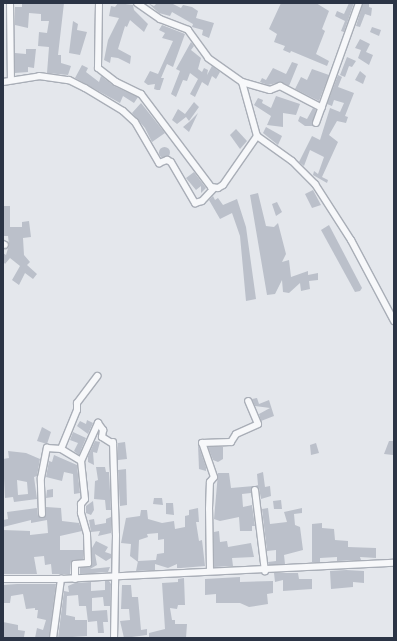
<!DOCTYPE html>
<html>
<head>
<meta charset="utf-8">
<style>
	body { margin:0 }
	#map { position:relative; width:397px; height:641px; overflow:hidden; background:#e4e7ec; font-family:"Golos Text",sans-serif }
	div>[style] { position:absolute }
	.building>* { inset:0; background:#bbc0ca }
	.round { border-radius:50% }
	.roads { filter:drop-shadow(1px 0 #a9aeb7) drop-shadow(-1px 0 #a9aeb7) drop-shadow(0 1px #a9aeb7) drop-shadow(0 -1px #a9aeb7) }
	.street>* { height:6px; margin:-3px; padding:0 3px; transform-origin:3px; border-radius:3px; background:#f7f8fa }
	span { translate:-50% -50%; white-space:nowrap; text-align:center; line-height:1.15; -webkit-text-stroke:3px #f4f6f9; paint-order:stroke }
	.frame { position:absolute; inset:0; border:4px solid #2b3445; pointer-events:none }
</style>
</head>
<body>
<div id="map">
	<div class="building">
		<i style="clip-path:polygon(22px 3px,64px 3px,58px 55px,61px 55px,61px 63px,71px 66px,68px 75px,47px 73px,49px 47px,38px 46px,39px 32px,47px 33px,49px 21px,41px 21px,41px 14px,29px 13px,28px 28px,15px 25px,15px 7px,22px 7px)"></i>
		<i style="clip-path:polygon(118px 3px,133px 5px,134px 10px,148px 24px,144px 32px,130px 20px,127px 27px,125px 26px,118px 49px,131px 56px,130px 64px,118px 58px,111px 57px,110px 63px,104px 60px,108px 40px,119px 18px,109px 16px,111px 6px,115px 7px)"></i>
		<i style="clip-path:polygon(148px 3px,154px 6px,157px 3px,171px 3px,181px 8px,183px 5px,192px 7px,198px 11px,196px 18px,214px 23px,209px 38px,202px 35px,203px 30px,192px 27px,193px 24px,172px 12px,170px 16px,159px 13px)"></i>
		<i style="clip-path:polygon(281px 3px,316px 3px,329px 11px,322px 29px,325px 31px,316px 54px,329px 61px,327px 66px,291px 51px,290px 53px,283px 50px,285px 46px,274px 42px,277px 34px,269px 29px)"></i>
		<i style="clip-path:polygon(349px 3px,354px 3px,344px 32px,341px 31px,345px 21px,335px 16px,337px 11px,344px 14px)"></i>
		<i style="clip-path:polygon(363px 3px,369px 3px,369px 7px,372px 8px,371px 16px,365px 14px,360px 27px,356px 26px)"></i>
		<i style="clip-path:polygon(73px 21px,78px 24px,77px 30px,87px 32px,80px 55px,69px 53px)"></i>
		<i style="clip-path:polygon(162px 25px,185px 34px,173px 67px,167px 64px,161px 78px,164px 78px,160px 90px,157px 90px,154px 89px,155px 84px,148px 85px,144px 82px,150px 71px,158px 74px,173px 41px,162px 38px,165px 33px,159px 30px)"></i>
		<i style="clip-path:polygon(372px 27px,381px 30px,379px 36px,370px 32px)"></i>
		<i style="clip-path:polygon(360px 39px,370px 44px,366px 52px,373px 55px,369px 65px,358px 58px,361px 50px,355px 48px)"></i>
		<i style="clip-path:polygon(191px 42px,194px 46px,191px 50px,201px 58px,198px 69px,202px 72px,204px 68px,208px 70px,207px 75px,212px 66px,220px 72px,216px 79px,212px 76px,208px 86px,202px 82px,195px 97px,190px 94px,198px 79px,190px 73px,187px 81px,183px 80px,176px 97px,171px 94px,180px 71px,176px 69px)"></i>
		<i style="clip-path:polygon(26px 49px,36px 49px,34px 68px,28px 67px,28px 72px,15px 73px,15px 53px,26px 54px)"></i>
		<i style="clip-path:polygon(347px 57px,356px 61px,352px 67px,349px 66px,345px 77px,340px 75px)"></i>
		<i style="clip-path:polygon(292px 62px,298px 64px,289px 86px,281px 82px,268px 85px,260px 82px,262px 78px,266px 80px,273px 68px,286px 74px)"></i>
		<i style="clip-path:polygon(82px 65px,88px 68px,86px 72px,99px 82px,101px 76px,114px 86px,138px 97px,134px 103px,123px 96px,120px 103px,75px 78px)"></i>
		<i style="clip-path:polygon(312px 69px,329px 75px,319px 101px,295px 89px,301px 77px,307px 80px)"></i>
		<i style="clip-path:polygon(360px 71px,366px 76px,363px 84px,355px 80px)"></i>
		<i style="clip-path:polygon(338px 75px,342px 77px,338px 87px,354px 93px,345px 116px,348px 117px,346px 123px,337px 121px,329px 135px,338px 142px,322px 177px,328px 180px,327px 183px,313px 175px,314px 171px,318px 174px,324px 157px,310px 150px,304px 166px,299px 162px,312px 136px,320px 140px,330px 108px,340px 112px,344px 103px,334px 100px,332px 106px,327px 104px)"></i>
		<i style="clip-path:polygon(276px 96px,300px 104px,296px 115px,283px 113px,283px 127px,267px 125px,271px 116px,254px 105px,258px 98px,263px 100px,262px 103px,271px 108px)"></i>
		<i style="clip-path:polygon(194px 102px,199px 107px,189px 121px,186px 117px,177px 124px,172px 120px,178px 109px,185px 114px)"></i>
		<i style="clip-path:polygon(141px 103px,165px 133px,152px 142px,145px 128px,132px 113px)"></i>
		<i style="clip-path:polygon(313px 108px,316px 110px,313px 126px,305px 126px,298px 121px,300px 116px,307px 119px)"></i>
		<i style="clip-path:polygon(198px 113px,189px 132px,183px 127px,189px 122px)"></i>
		<i style="clip-path:polygon(266px 127px,282px 136px,278px 145px,263px 133px)"></i>
		<i style="clip-path:polygon(236px 129px,247px 141px,240px 149px,230px 135px)"></i>
		<i class="round" style="left:158.5px;top:146.5px;width:11px;height:11px"></i>
		<i style="clip-path:polygon(194px 172px,206px 188px,201px 193px,201px 186px,196px 190px,186px 178px)"></i>
		<i style="clip-path:polygon(313px 190px,321px 205px,312px 208px,305px 194px)"></i>
		<i style="clip-path:polygon(258px 193px,266px 226px,274px 227px,278px 223px,286px 254px,282px 262px,289px 260px,291px 277px,308px 271px,308px 275px,318px 273px,318px 280px,309px 281px,310px 289px,301px 291px,300px 283px,289px 293px,283px 292px,282px 280px,275px 294px,267px 295px,250px 195px)"></i>
		<i style="clip-path:polygon(213px 196px,215px 200px,218px 198px,223px 205px,237px 199px,246px 227px,256px 299px,246px 301px,240px 236px,232px 213px,220px 219px,209px 200px)"></i>
		<i style="clip-path:polygon(277px 202px,282px 212px,276px 216px,272px 204px)"></i>
		<i style="clip-path:polygon(3px 206px,10px 206px,10px 227px,22px 227px,22px 222px,29px 221px,31px 237px,23px 238px,24px 255px,30px 262px,27px 265px,37px 274px,33px 279px,25px 273px,19px 285px,12px 280px,20px 266px,10px 258px,5px 264px,3px 261px,3px 253px,6px 255px,9px 245px,8px 236px,3px 236px)"></i>
		<i style="clip-path:polygon(329px 225px,362px 288px,360px 291px,355px 292px,321px 230px)"></i>
		<i style="clip-path:polygon(257px 398px,259px 404px,269px 400px,274px 416px,261px 421px,259px 414px,270px 408px,255px 406px,252px 399px)"></i>
		<i style="clip-path:polygon(87px 420px,93px 423px,88px 434px,77px 426px,80px 421px,86px 424px)"></i>
		<i style="clip-path:polygon(42px 427px,51px 432px,47px 444px,37px 441px)"></i>
		<i style="clip-path:polygon(73px 432px,86px 438px,79px 455px,74px 451px,78px 443px,70px 440px)"></i>
		<i style="clip-path:polygon(95px 441px,100px 442px,97px 453px,93px 452px,94px 465px,88px 462px,88px 456px)"></i>
		<i style="clip-path:polygon(389px 441px,394px 441px,393px 455px,384px 454px)"></i>
		<i style="clip-path:polygon(125px 442px,127px 459px,118px 460px,118px 443px)"></i>
		<i style="clip-path:polygon(316px 443px,319px 453px,311px 455px,310px 445px)"></i>
		<i style="clip-path:polygon(198px 444px,206px 467px,206px 471px,199px 469px)"></i>
		<i style="clip-path:polygon(208px 447px,223px 447px,223px 459px,218px 462px,213px 460px)"></i>
		<i style="clip-path:polygon(evenodd,8px 451px,26px 453px,40px 459px,37px 476px,34px 477px,37px 499px,14px 502px,13px 497px,5px 498px,3px 459px,9px 458px,8px 451px,17px 480px,27px 482px,28px 494px,18px 495px,17px 480px)"></i>
		<i style="clip-path:polygon(54px 455px,77px 465px,80px 493px,74px 494px,73px 474px,64px 472px,62px 481px,46px 477px,49px 461px,52px 462px)"></i>
		<i style="clip-path:polygon(96px 467px,105px 467px,106px 472px,109px 472px,111px 510px,106px 510px,105px 500px,94px 499px,95px 481px,98px 480px)"></i>
		<i style="clip-path:polygon(126px 469px,127px 505px,120px 506px,118px 470px)"></i>
		<i style="clip-path:polygon(263px 472px,265px 487px,270px 486px,271px 496px,261px 499px,259px 488px,255px 486px,258px 485px,257px 474px)"></i>
		<i style="clip-path:polygon(218px 473px,229px 473px,231px 488px,254px 486px,251px 493px,242px 494px,243px 507px,252px 505px,255px 526px,252px 526px,252px 531px,240px 531px,239px 517px,220px 521px,214px 519px)"></i>
		<i style="clip-path:polygon(53px 489px,53px 497px,46px 498px,47px 490px)"></i>
		<i style="clip-path:polygon(154px 498px,162px 498px,163px 505px,153px 504px)"></i>
		<i style="clip-path:polygon(281px 500px,282px 509px,274px 509px,273px 501px)"></i>
		<i style="clip-path:polygon(93px 501px,94px 510px,91px 515px,86px 513px,86px 506px)"></i>
		<i style="clip-path:polygon(166px 503px,173px 503px,174px 515px,166px 514px)"></i>
		<i style="clip-path:polygon(46px 507px,61px 508px,62px 521px,79px 523px,82px 531px,60px 536px,60px 550px,83px 550px,83px 559px,71px 562px,70px 574px,52px 574px,51px 564px,45px 565px,44px 556px,34px 557px,37px 574px,3px 574px,3px 530px,30px 531px,30px 535px,48px 533px,47px 520px,31px 523px,31px 520px,3px 527px,3px 520px,8px 519px,7px 512px,37px 508px,38px 516px,43px 518px,46px 516px)"></i>
		<i style="clip-path:polygon(198px 508px,199px 522px,196px 522px,199px 541px,202px 540px,205px 566px,181px 568px,177px 568px,177px 564px,168px 568px,155px 564px,155px 570px,136px 571px,138px 561px,156px 560px,157px 554px,164px 553px,164px 539px,158px 540px,158px 533px,147px 534px,148px 537px,139px 540px,138px 562px,130px 556px,131px 544px,121px 543px,126px 518px,140px 516px,141px 510px,147px 510px,148px 519px,162px 523px,174px 521px,175px 529px,185px 527px,185px 516px,189px 515px,189px 510px)"></i>
		<i style="clip-path:polygon(268px 508px,270px 524px,287px 522px,284px 512px,302px 508px,302px 513px,294px 514px,295px 525px,300px 527px,303px 550px,284px 555px,285px 564px,269px 565px,268px 562px,276px 561px,276px 550px,267px 551px,262px 509px)"></i>
		<i style="clip-path:polygon(111px 517px,111px 533px,98px 536px,100px 531px,91px 532px,89px 520px,94px 519px,95px 525px,106px 523px,106px 519px)"></i>
		<i style="clip-path:polygon(322px 523px,322px 528px,334px 529px,335px 540px,348px 541px,348px 547px,376px 548px,376px 558px,360px 557px,361px 560px,337px 561px,337px 557px,320px 558px,320px 562px,312px 562px,312px 524px)"></i>
		<i style="clip-path:polygon(219px 531px,220px 542px,227px 541px,228px 547px,251px 543px,254px 557px,232px 558px,233px 566px,214px 567px,214px 532px)"></i>
		<i style="clip-path:polygon(96px 541px,108px 547px,105px 552px,111px 554px,111px 558px,106px 561px,95px 554px,97px 565px,90px 569px,110px 567px,108px 572px,80px 574px,80px 568px,92px 565px,92px 548px)"></i>
		<i style="clip-path:polygon(346px 570px,364px 571px,364px 583px,353px 582px,353px 587px,331px 589px,330px 571px)"></i>
		<i style="clip-path:polygon(274px 573px,298px 573px,299px 579px,312px 579px,312px 589px,283px 591px,283px 580px,275px 582px)"></i>
		<i style="clip-path:polygon(240px 577px,240px 582px,273px 581px,273px 593px,267px 594px,268px 604px,249px 607px,240px 603px,216px 603px,216px 594px,205px 595px,205px 579px)"></i>
		<i style="clip-path:polygon(184px 578px,185px 605px,178px 605px,177px 609px,170px 608px,172px 620px,175px 620px,175px 624px,187px 624px,186px 638px,149px 638px,149px 633px,165px 629px,162px 583px,178px 582px,178px 579px)"></i>
		<i style="clip-path:polygon(105px 581px,109px 581px,111px 584px,110px 606px,104px 606px,103px 597px,92px 598px,92px 611px,107px 610px,108px 622px,103px 622px,104px 633px,98px 633px,97px 621px,88px 622px,86px 606px,79px 606px,78px 595px,67px 596px,66px 615px,75px 617px,75px 620px,87px 620px,87px 636px,58px 638px,64px 591px,69px 592px,68px 586px,75px 583px,91px 582px,91px 591px,105px 590px)"></i>
		<i style="clip-path:polygon(17px 584px,56px 584px,49px 638px,35px 638px,37px 628px,43px 630px,46px 620px,37px 618px,38px 610px,35px 610px,35px 608px,26px 609px,23px 594px,11px 596px,10px 603px,3px 603px,3px 585px)"></i>
		<i style="clip-path:polygon(122px 585px,131px 585px,132px 597px,138px 597px,141px 630px,147px 629px,147px 635px,124px 638px,120px 621px,130px 620px,129px 609px,121px 609px)"></i>
		<i style="clip-path:polygon(3px 622px,18px 625px,18px 630px,25px 631px,24px 637px,3px 638px)"></i>
	</div>
	<div class="roads">
		<div class="street">
			<i style="left:10px;top:3px;width:77px;rotate:89.3deg"></i>
			<i style="left:99px;top:3px;width:65px;rotate:90.9deg"></i>
			<i style="left:98px;top:68px;width:23px;rotate:38deg"></i>
			<i style="left:116px;top:82px;width:28px;rotate:26deg"></i>
			<i style="left:141px;top:94px;width:116px;rotate:53deg"></i>
			<i style="left:211px;top:187px;width:7px;rotate:8deg"></i>
			<i style="left:218px;top:188px;width:6px;rotate:-31deg"></i>
			<i style="left:223px;top:185px;width:60px;rotate:-55.2deg"></i>
			<i style="left:137px;top:3px;width:28px;rotate:35deg"></i>
			<i style="left:160px;top:19px;width:30px;rotate:21deg"></i>
			<i style="left:188px;top:30px;width:34px;rotate:54deg"></i>
			<i style="left:208px;top:58px;width:42px;rotate:35.2deg"></i>
			<i style="left:242px;top:82px;width:56px;rotate:74.5deg"></i>
			<i style="left:257px;top:136px;width:43px;rotate:35.5deg"></i>
			<i style="left:292px;top:161px;width:33px;rotate:45deg"></i>
			<i style="left:315px;top:184px;width:67px;rotate:57.3deg"></i>
			<i style="left:351px;top:240px;width:92px;rotate:62deg"></i>
			<i style="left:3px;top:82px;width:36px;rotate:-9deg"></i>
			<i style="left:39px;top:76px;width:30px;rotate:8deg"></i>
			<i style="left:69px;top:80px;width:18px;rotate:27deg"></i>
			<i style="left:85px;top:88px;width:44px;rotate:31.2deg"></i>
			<i style="left:123px;top:111px;width:16px;rotate:43deg"></i>
			<i style="left:135px;top:122px;width:48px;rotate:59.7deg"></i>
			<i style="left:159px;top:163px;width:9px;rotate:-21deg"></i>
			<i style="left:167px;top:160px;width:4px;rotate:27deg"></i>
			<i style="left:171px;top:162px;width:48px;rotate:59.7deg"></i>
			<i style="left:195px;top:203px;width:7px;rotate:-16deg"></i>
			<i style="left:202px;top:201px;width:18px;rotate:-47deg"></i>
			<i style="left:242px;top:82px;width:29px;rotate:16deg"></i>
			<i style="left:270px;top:90px;width:11px;rotate:-22deg"></i>
			<i style="left:280px;top:86px;width:47px;rotate:27.6deg"></i>
			<i style="left:316px;top:123px;width:127px;rotate:-70.3deg"></i>
			<i style="left:3px;top:244px;width:2px;rotate:27deg"></i>
			<i style="left:113px;top:442px;width:93px;rotate:88.2deg"></i>
			<i style="left:116px;top:535px;width:103px;rotate:91.1deg"></i>
			<i style="left:81px;top:461px;width:23px;rotate:-149deg"></i>
			<i style="left:61px;top:449px;width:42px;rotate:-67.7deg"></i>
			<i style="left:77px;top:410px;width:7px;rotate:-90deg"></i>
			<i style="left:77px;top:403px;width:34px;rotate:-53deg"></i>
			<i style="left:255px;top:490px;width:82px;rotate:83deg"></i>
			<i style="left:42px;top:514px;width:36px;rotate:-92deg"></i>
			<i style="left:41px;top:478px;width:31px;rotate:-79deg"></i>
			<i style="left:47px;top:448px;width:14px;rotate:4deg"></i>
			<i style="left:210px;top:570px;width:61px;rotate:-90.9deg"></i>
			<i style="left:209px;top:509px;width:27px;rotate:-88deg"></i>
			<i style="left:210px;top:482px;width:6px;rotate:-51deg"></i>
			<i style="left:214px;top:477px;width:36px;rotate:-109deg"></i>
			<i style="left:202px;top:443px;width:29px;rotate:-2deg"></i>
			<i style="left:231px;top:442px;width:9px;rotate:-58deg"></i>
			<i style="left:236px;top:434px;width:24px;rotate:-24deg"></i>
			<i style="left:258px;top:424px;width:25px;rotate:-113deg"></i>
			<i style="left:3px;top:579px;width:58px"></i>
			<i style="left:61px;top:579px;width:333px;rotate:-2.8deg"></i>
			<i style="left:75px;top:579px;width:15px;rotate:-90deg"></i>
			<i style="left:75px;top:564px;width:13px;rotate:-4deg"></i>
			<i style="left:88px;top:563px;width:29px;rotate:-92deg"></i>
			<i style="left:87px;top:534px;width:22px;rotate:-106deg"></i>
			<i style="left:81px;top:513px;width:9px;rotate:-90deg"></i>
			<i style="left:81px;top:504px;width:6px;rotate:-51deg"></i>
			<i style="left:85px;top:499px;width:38px;rotate:-96deg"></i>
			<i style="left:81px;top:461px;width:42px;rotate:-65.9deg"></i>
			<i style="left:98px;top:423px;width:9px;rotate:54deg"></i>
			<i style="left:103px;top:430px;width:7px;rotate:98deg"></i>
			<i style="left:102px;top:437px;width:13px;rotate:32deg"></i>
			<i style="left:53px;top:638px;width:60px;rotate:-82.3deg"></i>
		</div>
	</div>
	<div class="frame"></div>
</div>
</body>
</html>
